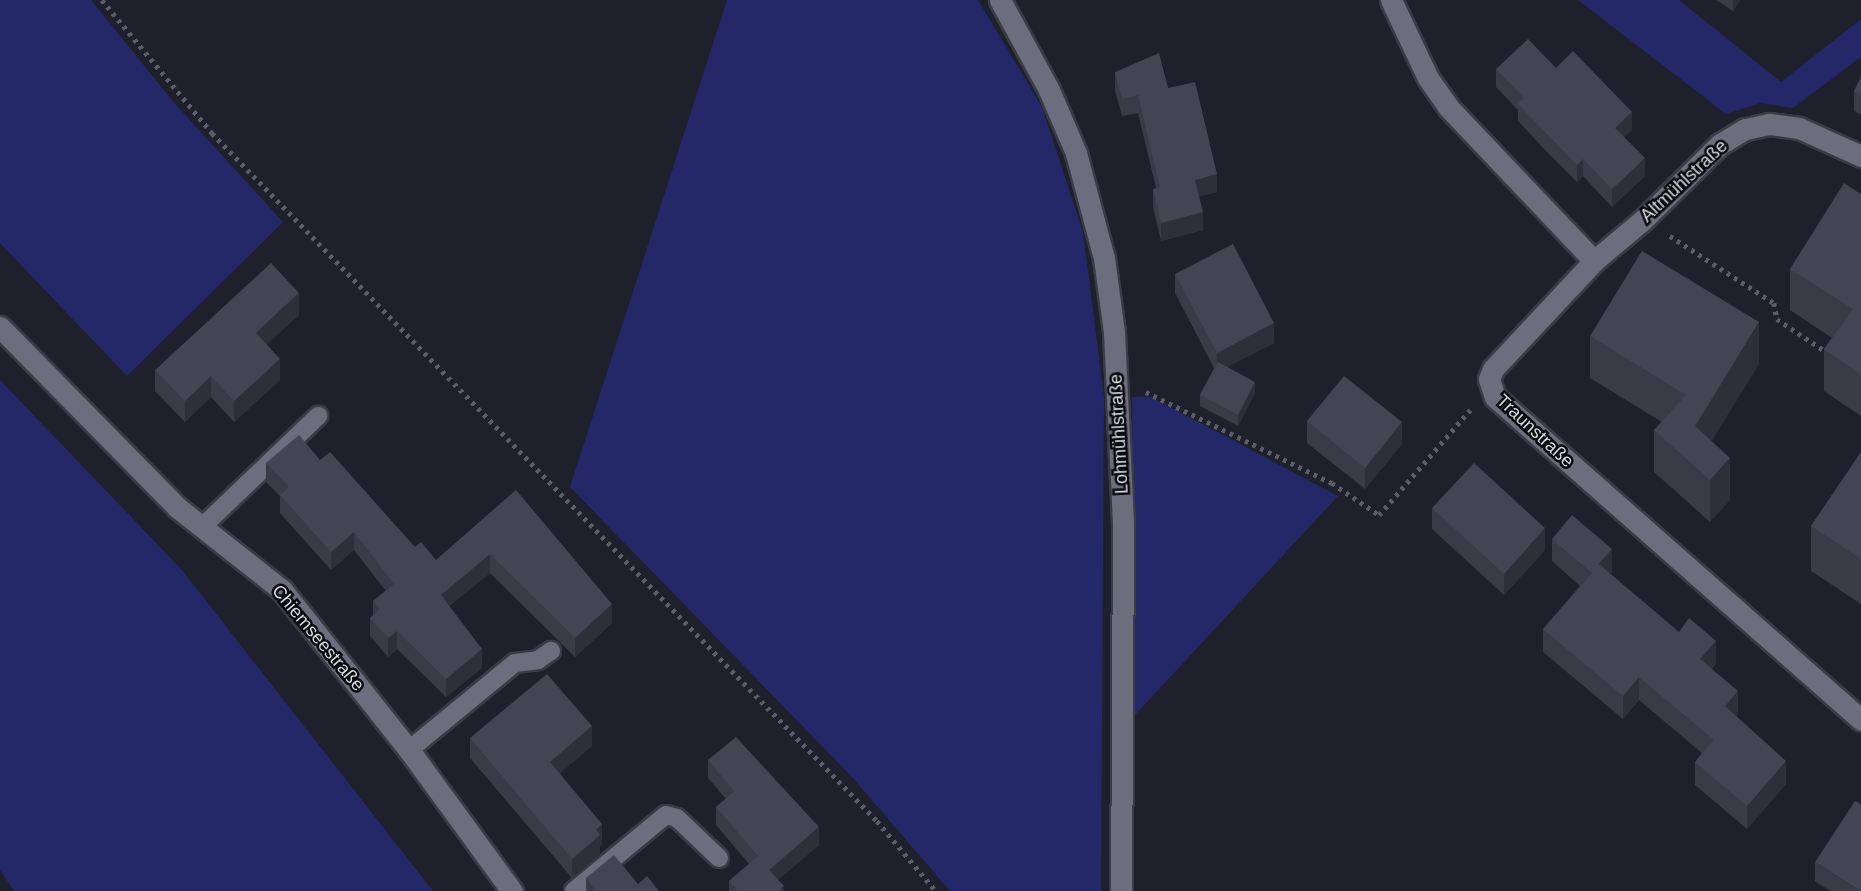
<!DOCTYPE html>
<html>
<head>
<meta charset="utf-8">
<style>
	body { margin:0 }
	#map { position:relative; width:1861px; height:891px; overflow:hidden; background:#1e202c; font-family:Arial,sans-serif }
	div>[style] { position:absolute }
	.green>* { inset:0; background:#252868 }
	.path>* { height:4.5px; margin-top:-2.25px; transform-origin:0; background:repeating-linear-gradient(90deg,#5b5d68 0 3.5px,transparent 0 8.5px) }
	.roads { filter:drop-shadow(2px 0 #3a3c45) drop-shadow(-2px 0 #3a3c45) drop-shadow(0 2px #3a3c45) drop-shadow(0 -2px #3a3c45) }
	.service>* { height:18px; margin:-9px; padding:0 9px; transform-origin:9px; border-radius:9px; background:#6b6e7c }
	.minor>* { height:21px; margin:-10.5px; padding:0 10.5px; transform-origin:10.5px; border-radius:10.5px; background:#6b6e7c }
	.wall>* { inset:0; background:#393b47 }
	.shaded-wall>* { inset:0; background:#2e3039 }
	.building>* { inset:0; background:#424552 }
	span { translate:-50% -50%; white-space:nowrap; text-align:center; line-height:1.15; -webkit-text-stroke:5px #090a0f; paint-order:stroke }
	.street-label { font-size:18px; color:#d7d9e1 }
</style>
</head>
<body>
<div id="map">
	<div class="green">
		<i style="clip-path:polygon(0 0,91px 0,176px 105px,283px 222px,127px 376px,0 243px)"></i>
		<i style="clip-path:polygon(727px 0,978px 0,1042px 107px,1083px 232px,1104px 397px,1101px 891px,950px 891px,852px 777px,570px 487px)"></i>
		<i style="clip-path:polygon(1578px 0,1679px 0,1781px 82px,1861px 19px,1861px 57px,1793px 108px,1760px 103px,1726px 114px)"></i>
		<i style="clip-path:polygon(0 380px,182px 570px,433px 891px,14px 891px,0 870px)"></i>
		<i style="clip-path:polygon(1132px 397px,1151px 397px,1338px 496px,1135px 715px)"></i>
	</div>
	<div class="path">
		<i style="left:102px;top:0;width:173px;rotate:50.4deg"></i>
		<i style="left:212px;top:133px;width:957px;rotate:45.97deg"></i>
		<i style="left:877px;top:821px;width:92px;rotate:49.9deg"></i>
		<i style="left:1670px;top:236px;width:124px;rotate:32.8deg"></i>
		<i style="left:1774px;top:303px;width:16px;rotate:79deg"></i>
		<i style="left:1777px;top:319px;width:61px;rotate:33.7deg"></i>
		<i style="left:1146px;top:392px;width:207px;rotate:26.1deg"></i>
		<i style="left:1332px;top:483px;width:57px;rotate:34.2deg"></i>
		<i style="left:1379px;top:515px;width:139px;rotate:-49.1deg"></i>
	</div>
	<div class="roads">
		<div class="service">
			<i style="left:202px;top:527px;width:161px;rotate:-43.7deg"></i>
			<i style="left:409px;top:750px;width:137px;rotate:-39.4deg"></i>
			<i style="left:515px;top:663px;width:23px;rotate:-7deg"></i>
			<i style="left:538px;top:660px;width:16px;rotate:-35deg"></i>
			<i style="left:574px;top:891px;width:119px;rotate:-39.6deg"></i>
			<i style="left:666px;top:815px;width:11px;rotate:15deg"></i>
			<i style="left:677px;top:818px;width:58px;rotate:43.6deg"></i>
		</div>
		<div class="minor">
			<i style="left:1000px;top:0;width:102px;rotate:61.4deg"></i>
			<i style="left:1049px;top:90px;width:69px;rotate:66.8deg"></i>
			<i style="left:1076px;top:153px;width:109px;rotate:75.1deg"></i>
			<i style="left:1104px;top:258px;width:75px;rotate:82.3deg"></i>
			<i style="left:1114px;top:332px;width:191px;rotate:87.3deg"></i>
			<i style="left:1123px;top:523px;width:368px;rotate:90.3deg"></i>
			<i style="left:1391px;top:0;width:86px;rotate:64.6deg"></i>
			<i style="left:1428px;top:78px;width:35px;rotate:55deg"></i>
			<i style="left:1448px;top:107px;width:212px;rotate:46.5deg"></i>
			<i style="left:1861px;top:156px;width:68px;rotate:-155.7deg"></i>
			<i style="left:1799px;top:128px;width:30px;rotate:-172deg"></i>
			<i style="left:1769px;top:124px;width:25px;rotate:168deg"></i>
			<i style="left:1745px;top:129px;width:29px;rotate:149deg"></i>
			<i style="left:1720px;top:144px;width:107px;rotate:135.4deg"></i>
			<i style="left:1644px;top:219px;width:65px;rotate:140deg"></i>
			<i style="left:1594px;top:261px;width:148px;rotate:133.1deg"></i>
			<i style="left:1493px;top:369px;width:11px;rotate:112deg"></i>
			<i style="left:1489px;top:379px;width:19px;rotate:72deg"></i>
			<i style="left:1495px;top:397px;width:488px;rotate:41.4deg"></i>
			<i style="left:0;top:327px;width:254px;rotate:45.5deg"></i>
			<i style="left:178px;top:508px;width:132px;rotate:38.3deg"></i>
			<i style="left:282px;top:590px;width:204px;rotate:51.6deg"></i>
			<i style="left:409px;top:750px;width:175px;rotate:53.9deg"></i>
		</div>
	</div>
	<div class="wall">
		<i style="clip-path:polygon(1716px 0,1740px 0,1733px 11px)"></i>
		<i style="clip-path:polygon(1556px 68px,1632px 130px,1624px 137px,1645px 176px,1612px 207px,1583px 176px,1577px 182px,1547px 152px,1518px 121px,1518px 110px,1496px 87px,1496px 69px)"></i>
		<i style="clip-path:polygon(1115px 72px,1168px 88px,1217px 192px,1199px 196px,1203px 230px,1161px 241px,1153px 207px,1153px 189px,1156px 188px,1138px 113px,1122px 116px,1115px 90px)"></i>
		<i style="clip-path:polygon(1861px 77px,1861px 115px,1854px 111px,1854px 91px)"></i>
		<i style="clip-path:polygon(1861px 194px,1861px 416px,1824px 391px,1824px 349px,1832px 338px,1790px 310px,1790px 269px)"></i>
		<i style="clip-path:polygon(1175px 274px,1274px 343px,1227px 367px,1255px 393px,1238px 426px,1200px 406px,1200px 395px,1214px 368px,1175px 293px)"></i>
		<i style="clip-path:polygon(299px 315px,267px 344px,280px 380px,234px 422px,211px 397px,185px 422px,155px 391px,155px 370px)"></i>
		<i style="clip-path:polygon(1590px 336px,1759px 364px,1711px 441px,1730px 500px,1710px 522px,1654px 472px,1654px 430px,1662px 422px,1590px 378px)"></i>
		<i style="clip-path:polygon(1307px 421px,1402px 444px,1365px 489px,1307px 443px)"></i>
		<i style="clip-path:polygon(1861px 452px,1861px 604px,1811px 571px,1811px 526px)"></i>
		<i style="clip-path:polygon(320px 460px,415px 547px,436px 560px,516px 490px,612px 623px,575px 657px,490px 573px,449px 606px,482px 668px,446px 697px,397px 649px,388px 657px,370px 636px,370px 618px,373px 615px,373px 601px,386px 591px,354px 550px,331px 570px,280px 513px,280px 496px,266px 482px,266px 463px)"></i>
		<i style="clip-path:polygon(1432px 508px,1545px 550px,1504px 595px,1432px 529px)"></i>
		<i style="clip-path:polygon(1552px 539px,1612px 572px,1610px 574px,1716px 664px,1712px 668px,1738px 714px,1736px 716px,1786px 784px,1747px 829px,1695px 785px,1695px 762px,1702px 753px,1639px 700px,1623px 719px,1543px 652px,1543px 629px,1580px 586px,1552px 561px)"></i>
		<i style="clip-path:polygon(470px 738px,592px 746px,560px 773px,602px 844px,600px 846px,600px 855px,572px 878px,470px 758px)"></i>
		<i style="clip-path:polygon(708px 760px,819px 845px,778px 880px,784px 891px,729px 891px,729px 881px,749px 864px,716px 825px,716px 807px,726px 799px,708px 778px)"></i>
		<i style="clip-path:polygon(1815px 862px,1861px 891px,1830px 891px,1815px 881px)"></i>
		<i style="clip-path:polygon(586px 878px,638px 884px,659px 891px,586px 891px)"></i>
	</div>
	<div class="shaded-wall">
		<i style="clip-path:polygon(1733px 0,1740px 0,1733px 11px)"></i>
		<i style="clip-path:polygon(1632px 112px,1632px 130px,1615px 146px,1615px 128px)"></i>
		<i style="clip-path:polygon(1645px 158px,1645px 176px,1612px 207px,1612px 189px)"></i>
		<i style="clip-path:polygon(1583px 159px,1583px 176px,1577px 182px,1577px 165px)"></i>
		<i style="clip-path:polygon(1217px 174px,1217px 192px,1195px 198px,1195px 180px)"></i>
		<i style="clip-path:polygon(1203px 212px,1203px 230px,1161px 241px,1161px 223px)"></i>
		<i style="clip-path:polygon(299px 293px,299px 315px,256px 354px,256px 333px)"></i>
		<i style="clip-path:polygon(1759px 322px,1759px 364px,1695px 468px,1695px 426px)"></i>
		<i style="clip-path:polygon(1274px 323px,1274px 343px,1217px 372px,1217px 353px)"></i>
		<i style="clip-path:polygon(280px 359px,280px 380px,234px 422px,234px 401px)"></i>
		<i style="clip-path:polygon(211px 376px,211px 397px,185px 422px,185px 401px)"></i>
		<i style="clip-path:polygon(1255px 382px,1255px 393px,1238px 426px,1238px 415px)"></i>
		<i style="clip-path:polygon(1402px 422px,1402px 444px,1365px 489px,1365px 468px)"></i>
		<i style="clip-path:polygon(1730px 458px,1730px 500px,1710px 522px,1710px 480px)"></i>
		<i style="clip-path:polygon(1545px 528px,1545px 550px,1504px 595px,1504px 574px)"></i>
		<i style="clip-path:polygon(354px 532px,354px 550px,331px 570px,331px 552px)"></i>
		<i style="clip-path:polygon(1612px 549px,1612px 572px,1599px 587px,1599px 564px)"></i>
		<i style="clip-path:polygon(490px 554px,490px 573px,441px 613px,441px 595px)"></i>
		<i style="clip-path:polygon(612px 604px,612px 623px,575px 657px,575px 638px)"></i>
		<i style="clip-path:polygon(397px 631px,397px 649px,388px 657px,388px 638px)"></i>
		<i style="clip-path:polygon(1716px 641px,1716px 664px,1700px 682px,1700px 659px)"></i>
		<i style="clip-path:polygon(482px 649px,482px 668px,446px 697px,446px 679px)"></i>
		<i style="clip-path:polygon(1639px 677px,1639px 700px,1623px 719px,1623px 696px)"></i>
		<i style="clip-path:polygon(1738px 691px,1738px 714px,1725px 729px,1725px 706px)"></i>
		<i style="clip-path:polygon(592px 726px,592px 746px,550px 781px,550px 762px)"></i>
		<i style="clip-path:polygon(1786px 761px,1786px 784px,1747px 829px,1747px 806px)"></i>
		<i style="clip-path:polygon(602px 824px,602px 844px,600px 846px,600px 855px,572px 878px,572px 859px,596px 830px)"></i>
		<i style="clip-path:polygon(819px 827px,819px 845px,769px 887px,769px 870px)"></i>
	</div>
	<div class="building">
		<i style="clip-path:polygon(1528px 39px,1556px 68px,1573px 51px,1632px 112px,1615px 128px,1645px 158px,1612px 189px,1583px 159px,1577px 165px,1547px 134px,1518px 104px,1524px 98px,1496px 69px)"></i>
		<i style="clip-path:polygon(1159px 53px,1168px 88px,1195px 82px,1217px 174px,1195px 180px,1203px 212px,1161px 223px,1153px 189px,1160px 188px,1138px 95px,1122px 99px,1115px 72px)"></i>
		<i style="clip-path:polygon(1861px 77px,1861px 95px,1854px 91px)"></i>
		<i style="clip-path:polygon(1844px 183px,1861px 194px,1861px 375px,1824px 349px,1853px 309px,1790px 269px)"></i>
		<i style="clip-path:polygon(1233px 244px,1274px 323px,1217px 353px,1175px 274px)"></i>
		<i style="clip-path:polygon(1642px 251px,1759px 322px,1695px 426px,1730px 458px,1710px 480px,1654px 430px,1686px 395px,1590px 336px)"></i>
		<i style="clip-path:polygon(271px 263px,299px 293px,256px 333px,280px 359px,234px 401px,211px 376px,185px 401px,155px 370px)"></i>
		<i style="clip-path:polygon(1218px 362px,1255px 382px,1238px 415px,1200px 395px)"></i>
		<i style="clip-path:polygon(1344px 376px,1402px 422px,1365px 468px,1307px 421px)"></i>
		<i style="clip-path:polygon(299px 435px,320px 460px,330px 452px,415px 547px,421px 542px,436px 560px,516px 490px,612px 604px,575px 638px,490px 554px,441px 595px,482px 649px,446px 679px,397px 631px,388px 638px,370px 618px,380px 609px,373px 601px,394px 584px,354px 532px,331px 552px,280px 495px,289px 487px,266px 463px)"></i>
		<i style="clip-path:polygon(1861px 452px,1861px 559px,1811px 526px)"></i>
		<i style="clip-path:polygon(1474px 463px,1545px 528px,1504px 574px,1432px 508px)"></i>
		<i style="clip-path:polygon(1572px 515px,1612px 549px,1599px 564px,1679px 632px,1689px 618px,1716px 641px,1700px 659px,1738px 691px,1725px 706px,1786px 761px,1747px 806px,1695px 762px,1714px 740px,1639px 677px,1623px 696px,1543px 629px,1592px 573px,1552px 539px)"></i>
		<i style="clip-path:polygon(547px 674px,592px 726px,550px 762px,602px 824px,596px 830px,600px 835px,572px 859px,470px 738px)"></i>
		<i style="clip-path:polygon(736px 737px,819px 827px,769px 870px,784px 886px,778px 891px,738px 891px,729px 881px,758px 856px,716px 807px,734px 791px,708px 760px)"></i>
		<i style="clip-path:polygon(1855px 801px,1861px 804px,1861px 891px,1815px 862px)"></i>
		<i style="clip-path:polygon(614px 855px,638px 884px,647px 876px,659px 891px,596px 891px,586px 878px)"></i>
	</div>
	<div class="street-label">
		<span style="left:1684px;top:181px;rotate:-43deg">Altmühlstraße</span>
		<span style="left:1535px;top:431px;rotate:43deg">Traunstraße</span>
		<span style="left:1119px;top:434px;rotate:-93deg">Lohmühlstraße</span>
		<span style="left:318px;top:638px;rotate:50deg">Chiemseestraße</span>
	</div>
</div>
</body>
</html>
